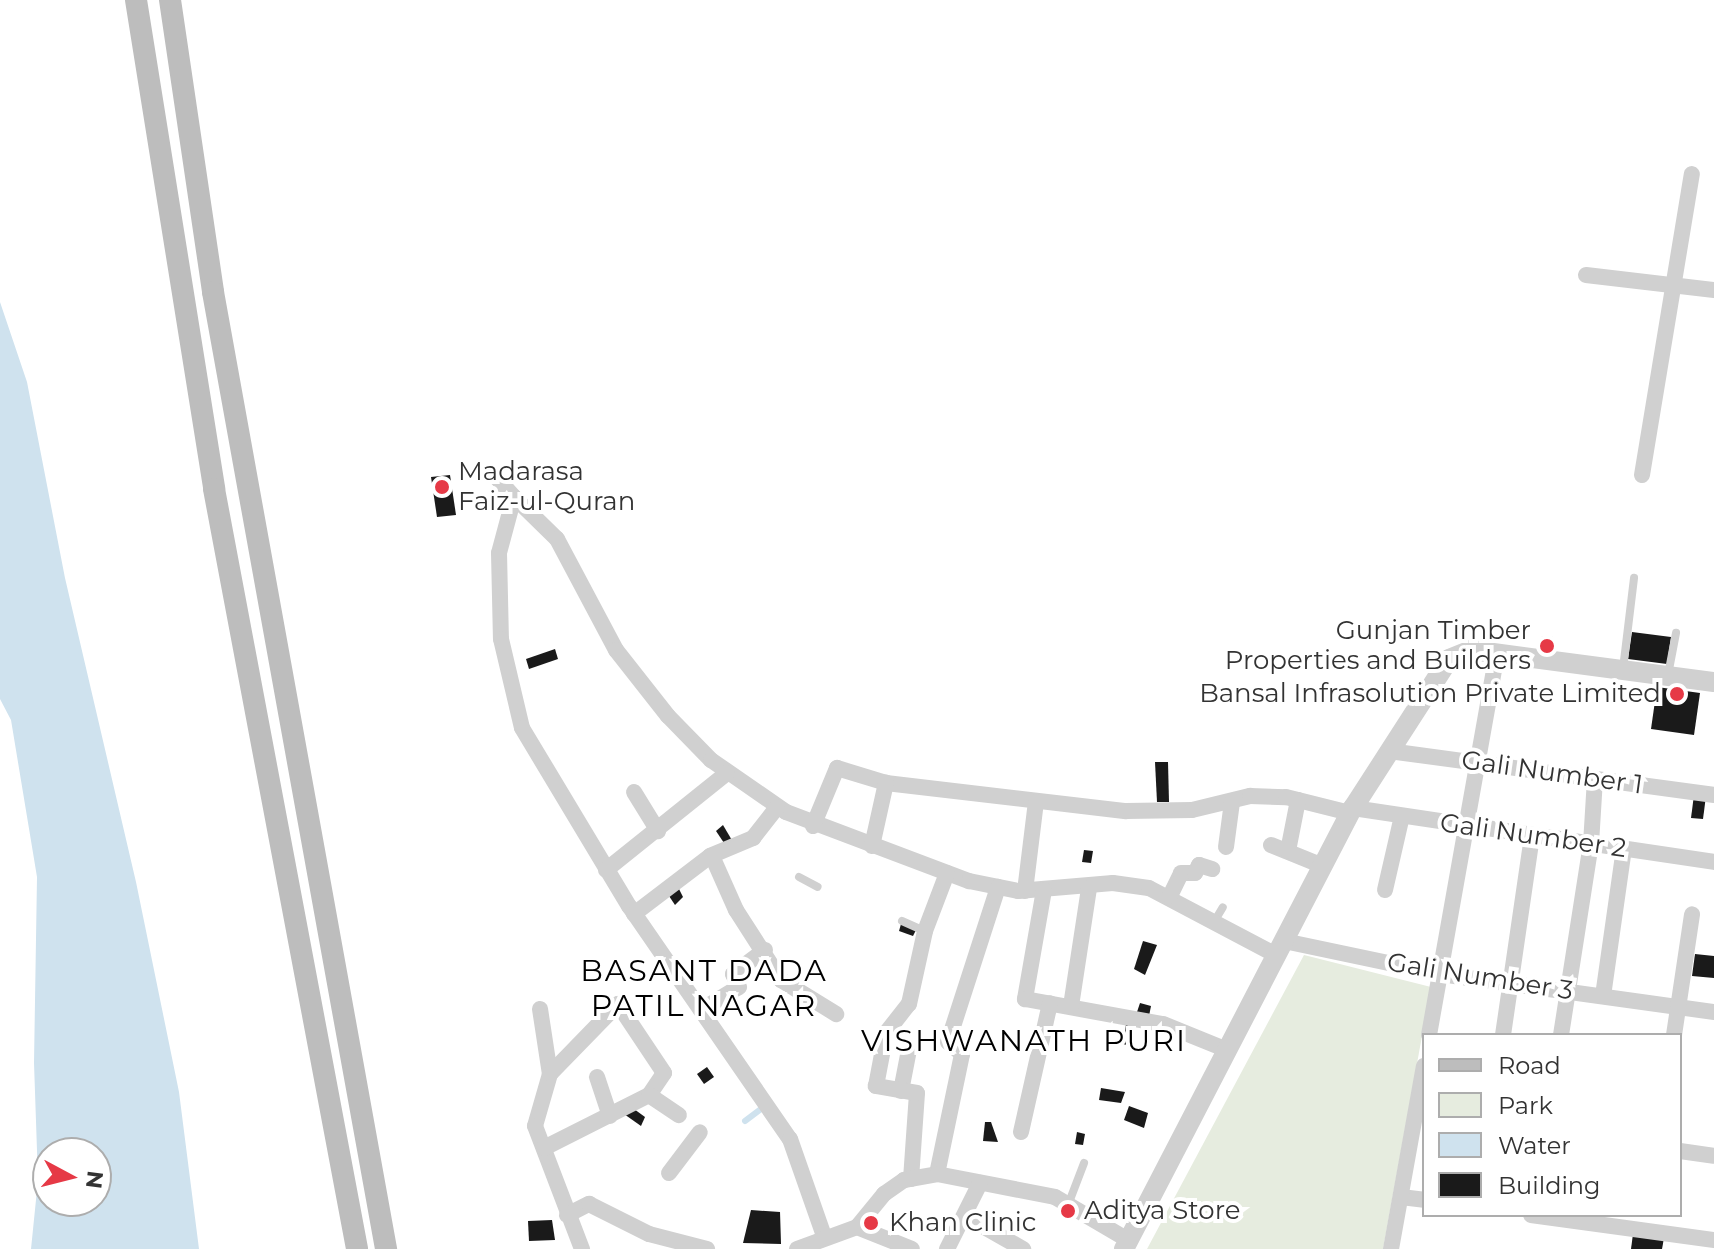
<!DOCTYPE html>
<html>
<head>
<meta charset="utf-8">
<style>
	body { margin:0 }
	#map { position:relative; width:1714px; height:1249px; overflow:hidden; background:#fff; font-family:Montserrat,sans-serif }
	div>[style] { position:absolute }
	.green>* { inset:0; background:#e6ecdf }
	.water>* { inset:0; background:#cfe2ee }
	.stream>* { height:6px; margin:-3px; padding:0 3px; transform-origin:3px; border-radius:3px; background:#cfe2ee }
	.building>* { inset:0; background:#1a1a1a }
	.service>* { height:8px; margin:-4px; padding:0 4px; transform-origin:4px; border-radius:4px; background:#d0d0d0 }
	.minor>* { height:16px; margin:-8px; padding:0 8px; transform-origin:8px; border-radius:8px; background:#d0d0d0 }
	.tertiary>* { height:20px; margin:-10px; padding:0 10px; transform-origin:10px; border-radius:10px; background:#d0d0d0 }
	.secondary>* { height:22px; margin:-11px; padding:0 11px; transform-origin:11px; border-radius:11px; background:#bdbdbd }
	.dots>* { width:22px; height:22px; translate:-50% -50%; box-sizing:border-box; border:4px solid #fff; border-radius:50% }
	span { translate:-50% -50%; white-space:nowrap; text-align:center; line-height:1.15; -webkit-text-stroke:8px #fff; paint-order:stroke }
	.poi-label { font-size:26px; color:#333 }
	.left { translate:0 -50%; text-align:left }
	.right { translate:-100% -50%; text-align:right }
	.street-label { font-size:26px; color:#333 }
	.quarter-label { font-size:30px; color:#000; letter-spacing:2px }
	.legend { position:absolute; left:1422px; top:1033px; width:260px; height:184px; box-sizing:border-box; background:#fff; border:2px solid #adadad; margin:0; padding:10px 14px; list-style:none; font-size:24px; color:#333 }
	.legend li { display:flex; align-items:center; gap:16px; height:40px }
	.legend b { width:40px; border:2px solid #adadad }
	.north { position:absolute; left:32px; top:1137px; width:80px; height:80px; box-sizing:border-box; background:#fff; border:2px solid #adadad; border-radius:50%; rotate:97deg; font-size:22px; font-weight:700; line-height:32px; text-align:center; color:#333 }
	.north::after { content:''; display:block; margin:auto; width:28px; height:36px; background:#e63946; clip-path:polygon(50% 0,100% 100%,50% 72%,0 100%) }
</style>
</head>
<body>
<div id="map">
	<div class="green">
		<i style="clip-path:polygon(1304px 955px,1431px 987px,1383px 1249px,1147px 1249px)"></i>
	</div>
	<div class="water">
		<i style="clip-path:polygon(evenodd,0 302px,27px 382px,65px 578px,136px 882px,179px 1092px,199px 1249px,31px 1249px,38px 1180px,34px 1063px,37px 877px,11px 720px,0 699px,0 302px,48px 1153px,96px 1153px,96px 1201px,48px 1201px,48px 1153px)"></i>
	</div>
	<div class="stream">
		<i style="left:745px;top:1121px;width:25px;rotate:-37deg"></i>
	</div>
	<div class="building">
		<i style="clip-path:polygon(450px 475px,456px 515px,437px 517px,431px 477px)"></i>
		<i style="clip-path:polygon(1632px 632px,1671px 637px,1667px 664px,1628px 659px)"></i>
		<i style="clip-path:polygon(1542px 636px,1553px 637px,1552px 649px,1541px 648px)"></i>
		<i style="clip-path:polygon(555px 649px,558px 659px,529px 669px,526px 659px)"></i>
		<i style="clip-path:polygon(1657px 687px,1700px 693px,1694px 735px,1651px 729px)"></i>
		<i style="clip-path:polygon(1155px 762px,1168px 762px,1169px 802px,1157px 802px)"></i>
		<i style="clip-path:polygon(1694px 795px,1706px 796px,1703px 819px,1691px 818px)"></i>
		<i style="clip-path:polygon(723px 825px,733px 842px,726px 846px,716px 831px)"></i>
		<i style="clip-path:polygon(1084px 850px,1093px 851px,1091px 863px,1082px 862px)"></i>
		<i style="clip-path:polygon(677px 885px,683px 897px,675px 905px,667px 893px)"></i>
		<i style="clip-path:polygon(901px 924px,916px 930px,913px 936px,899px 931px)"></i>
		<i style="clip-path:polygon(1143px 941px,1157px 945px,1145px 975px,1134px 969px)"></i>
		<i style="clip-path:polygon(1695px 954px,1714px 956px,1714px 978px,1692px 976px)"></i>
		<i style="clip-path:polygon(1140px 1003px,1151px 1006px,1148px 1021px,1135px 1018px)"></i>
		<i style="clip-path:polygon(1126px 1024px,1135px 1026px,1131px 1046px,1123px 1044px)"></i>
		<i style="clip-path:polygon(707px 1067px,714px 1077px,704px 1084px,697px 1074px)"></i>
		<i style="clip-path:polygon(1101px 1088px,1125px 1092px,1121px 1103px,1099px 1100px)"></i>
		<i style="clip-path:polygon(1129px 1106px,1148px 1113px,1144px 1128px,1124px 1120px)"></i>
		<i style="clip-path:polygon(634px 1109px,645px 1117px,641px 1126px,624px 1114px)"></i>
		<i style="clip-path:polygon(985px 1122px,991px 1122px,998px 1142px,983px 1141px)"></i>
		<i style="clip-path:polygon(1077px 1132px,1085px 1134px,1083px 1145px,1075px 1144px)"></i>
		<i style="clip-path:polygon(751px 1210px,780px 1212px,781px 1244px,743px 1243px)"></i>
		<i style="clip-path:polygon(552px 1220px,555px 1240px,529px 1241px,528px 1221px)"></i>
		<i style="clip-path:polygon(1633px 1234px,1664px 1238px,1662px 1249px,1631px 1249px)"></i>
	</div>
	<div class="service">
		<i style="left:1623px;top:669px;width:92px;rotate:-83.1deg"></i>
		<i style="left:1668px;top:675px;width:43px;rotate:-79.2deg"></i>
		<i style="left:799px;top:877px;width:21px;rotate:28deg"></i>
		<i style="left:902px;top:921px;width:24px;rotate:24deg"></i>
		<i style="left:1214px;top:922px;width:17px;rotate:-59deg"></i>
		<i style="left:1068px;top:1205px;width:45px;rotate:-69.1deg"></i>
	</div>
	<div class="minor">
		<i style="left:1586px;top:275px;width:129px;rotate:6.7deg"></i>
		<i style="left:482px;top:473px;width:15px;rotate:16deg"></i>
		<i style="left:496px;top:477px;width:27px;rotate:48deg"></i>
		<i style="left:514px;top:497px;width:58px;rotate:105deg"></i>
		<i style="left:499px;top:553px;width:86px;rotate:88.7deg"></i>
		<i style="left:501px;top:639px;width:91px;rotate:76.7deg"></i>
		<i style="left:522px;top:728px;width:208px;rotate:59deg"></i>
		<i style="left:629px;top:906px;width:283px;rotate:55.4deg"></i>
		<i style="left:790px;top:1139px;width:103px;rotate:70.7deg"></i>
		<i style="left:1642px;top:475px;width:305px;rotate:-80.6deg"></i>
		<i style="left:514px;top:497px;width:60px;rotate:44.3deg"></i>
		<i style="left:557px;top:539px;width:126px;rotate:62deg"></i>
		<i style="left:616px;top:650px;width:84px;rotate:51.8deg"></i>
		<i style="left:668px;top:716px;width:62px;rotate:45.7deg"></i>
		<i style="left:711px;top:760px;width:91px;rotate:34.7deg"></i>
		<i style="left:786px;top:812px;width:196px;rotate:20.7deg"></i>
		<i style="left:969px;top:881px;width:50px;rotate:11.5deg"></i>
		<i style="left:1018px;top:891px;width:95px;rotate:-4.8deg"></i>
		<i style="left:1113px;top:883px;width:36px;rotate:8deg"></i>
		<i style="left:1149px;top:888px;width:144px;rotate:27.8deg"></i>
		<i style="left:1389px;top:751px;width:328px;rotate:7.7deg"></i>
		<i style="left:634px;top:792px;width:46px;rotate:58.4deg"></i>
		<i style="left:1353px;top:808px;width:365px;rotate:8.5deg"></i>
		<i style="left:813px;top:826px;width:63px;rotate:-67.5deg"></i>
		<i style="left:837px;top:768px;width:51px;rotate:17deg"></i>
		<i style="left:886px;top:783px;width:242px;rotate:6.7deg"></i>
		<i style="left:1126px;top:811px;width:66px;rotate:-0.9deg"></i>
		<i style="left:1192px;top:810px;width:60px;rotate:-13.6deg"></i>
		<i style="left:1250px;top:796px;width:36px;rotate:2deg"></i>
		<i style="left:1286px;top:797px;width:66px;rotate:14deg"></i>
		<i style="left:1271px;top:845px;width:56px;rotate:22deg"></i>
		<i style="left:872px;top:846px;width:65px;rotate:-77.5deg"></i>
		<i style="left:1226px;top:847px;width:45px;rotate:-82.4deg"></i>
		<i style="left:1288px;top:851px;width:52px;rotate:-78.9deg"></i>
		<i style="left:712px;top:856px;width:59px;rotate:66deg"></i>
		<i style="left:736px;top:910px;width:83px;rotate:57.3deg"></i>
		<i style="left:781px;top:980px;width:65px;rotate:31.7deg"></i>
		<i style="left:606px;top:870px;width:155px;rotate:-38.7deg"></i>
		<i style="left:1044px;top:890px;width:111px;rotate:99.9deg"></i>
		<i style="left:1025px;top:999px;width:140px;rotate:10.3deg"></i>
		<i style="left:1163px;top:1024px;width:69px;rotate:22.1deg"></i>
		<i style="left:1385px;top:890px;width:76px;rotate:-77.1deg"></i>
		<i style="left:1025px;top:891px;width:90px;rotate:-83deg"></i>
		<i style="left:1170px;top:896px;width:25px;rotate:-64deg"></i>
		<i style="left:1181px;top:873px;width:14px"></i>
		<i style="left:1195px;top:873px;width:9px;rotate:-63deg"></i>
		<i style="left:1199px;top:865px;width:14px;rotate:17deg"></i>
		<i style="left:634px;top:914px;width:96px;rotate:-37.3deg"></i>
		<i style="left:710px;top:856px;width:47px;rotate:-22.7deg"></i>
		<i style="left:753px;top:838px;width:39px;rotate:-52deg"></i>
		<i style="left:1284px;top:941px;width:159px;rotate:11.9deg"></i>
		<i style="left:1440px;top:974px;width:277px;rotate:7.9deg"></i>
		<i style="left:1603px;top:996px;width:148px;rotate:-81.9deg"></i>
		<i style="left:1071px;top:1006px;width:119px;rotate:-81.3deg"></i>
		<i style="left:540px;top:1009px;width:66px;rotate:81.3deg"></i>
		<i style="left:550px;top:1074px;width:54px;rotate:106.1deg"></i>
		<i style="left:535px;top:1126px;width:132px;rotate:69.1deg"></i>
		<i style="left:701px;top:1010px;width:44px;rotate:-31.2deg"></i>
		<i style="left:739px;top:987px;width:14px;rotate:-115deg"></i>
		<i style="left:733px;top:974px;width:40px;rotate:-37deg"></i>
		<i style="left:1429px;top:1035px;width:388px;rotate:-79.9deg"></i>
		<i style="left:1503px;top:1035px;width:201px;rotate:-81.7deg"></i>
		<i style="left:1561px;top:1035px;width:193px;rotate:-81.1deg"></i>
		<i style="left:1591px;top:844px;width:66px;rotate:-86.5deg"></i>
		<i style="left:1674px;top:1035px;width:122px;rotate:-81.5deg"></i>
		<i style="left:550px;top:1074px;width:98px;rotate:-45.8deg"></i>
		<i style="left:618px;top:1004px;width:83px;rotate:56.3deg"></i>
		<i style="left:664px;top:1073px;width:27px;rotate:124deg"></i>
		<i style="left:597px;top:1077px;width:41px;rotate:71.6deg"></i>
		<i style="left:901px;top:1091px;width:42px;rotate:-79deg"></i>
		<i style="left:1021px;top:1132px;width:132px;rotate:-77.3deg"></i>
		<i style="left:544px;top:1148px;width:118px;rotate:-26.8deg"></i>
		<i style="left:649px;top:1095px;width:36px;rotate:34deg"></i>
		<i style="left:1680px;top:1151px;width:34px;rotate:8deg"></i>
		<i style="left:669px;top:1173px;width:51px;rotate:-52.9deg"></i>
		<i style="left:937px;top:1174px;width:123px;rotate:-78.2deg"></i>
		<i style="left:962px;top:1054px;width:18px;rotate:-139deg"></i>
		<i style="left:948px;top:1042px;width:163px;rotate:-72.1deg"></i>
		<i style="left:911px;top:1179px;width:86px;rotate:-86deg"></i>
		<i style="left:917px;top:1093px;width:42px;rotate:-170.3deg"></i>
		<i style="left:876px;top:1086px;width:54px;rotate:-79.3deg"></i>
		<i style="left:886px;top:1033px;width:37px;rotate:-52deg"></i>
		<i style="left:909px;top:1004px;width:75px;rotate:-77.6deg"></i>
		<i style="left:925px;top:931px;width:62px;rotate:-69.2deg"></i>
		<i style="left:1401px;top:1197px;width:23px;rotate:7deg"></i>
		<i style="left:567px;top:1215px;width:25px;rotate:-27deg"></i>
		<i style="left:589px;top:1204px;width:67px;rotate:26.6deg"></i>
		<i style="left:649px;top:1234px;width:60px;rotate:14.5deg"></i>
		<i style="left:1531px;top:1215px;width:185px;rotate:7.8deg"></i>
		<i style="left:965px;top:1216px;width:67px;rotate:29.6deg"></i>
		<i style="left:857px;top:1227px;width:43px;rotate:-50.7deg"></i>
		<i style="left:884px;top:1194px;width:24px;rotate:-35deg"></i>
		<i style="left:904px;top:1180px;width:34px;rotate:-10deg"></i>
		<i style="left:937px;top:1174px;width:120px;rotate:11deg"></i>
		<i style="left:1055px;top:1197px;width:85px;rotate:30.5deg"></i>
		<i style="left:797px;top:1249px;width:64px;rotate:-20.1deg"></i>
		<i style="left:857px;top:1227px;width:59px;rotate:21.8deg"></i>
		<i style="left:947px;top:1249px;width:74px;rotate:-63.4deg"></i>
		<i style="left:1391px;top:1249px;width:186px;rotate:-79.8deg"></i>
	</div>
	<div class="tertiary">
		<i style="left:1124px;top:1249px;width:497px;rotate:-62.6deg"></i>
		<i style="left:1353px;top:808px;width:177px;rotate:-57.2deg"></i>
		<i style="left:1449px;top:659px;width:24px;rotate:-22deg"></i>
		<i style="left:1471px;top:650px;width:245px;rotate:7.5deg"></i>
	</div>
	<div class="secondary">
		<i style="left:136px;top:0;width:495px;rotate:80.9deg"></i>
		<i style="left:214px;top:489px;width:773px;rotate:79.34deg"></i>
		<i style="left:170px;top:0;width:295px;rotate:81.6deg"></i>
		<i style="left:213px;top:292px;width:973px;rotate:79.75deg"></i>
	</div>
	<div class="dots">
		<i style="left:442px;top:487px;background:#e63946"></i>
		<i style="left:1547px;top:646px;background:#e63946"></i>
		<i style="left:1677px;top:694px;background:#e63946"></i>
		<i style="left:1068px;top:1211px;background:#e63946"></i>
		<i style="left:871px;top:1223px;background:#e63946"></i>
	</div>
	<div class="poi-label">
		<span class="left" style="left:458px;top:487px">Madarasa<br>Faiz-ul-Quran</span>
		<span class="right" style="left:1531px;top:646px">Gunjan Timber<br>Properties and Builders</span>
		<span class="right" style="left:1661px;top:694px">Bansal Infrasolution Private Limited</span>
		<span class="left" style="left:1084px;top:1211px">Aditya Store</span>
		<span class="left" style="left:889px;top:1223px">Khan Clinic</span>
	</div>
	<div class="street-label">
		<span style="left:1552px;top:773px;rotate:8deg">Gali Number 1</span>
		<span style="left:1533px;top:836px;rotate:8deg">Gali Number 2</span>
		<span style="left:1480px;top:977px;rotate:9deg">Gali Number 3</span>
	</div>
	<div class="quarter-label">
		<span style="left:704px;top:988px">BASANT DADA<br>PATIL NAGAR</span>
		<span style="left:1024px;top:1041px">VISHWANATH PURI</span>
	</div>
	<ul class="legend">
	<li><b style="height:10px;background:#bdbdbd"></b>Road</li>
	<li><b style="height:22px;background:#e6ecdf"></b>Park</li>
	<li><b style="height:22px;background:#cfe2ee"></b>Water</li>
	<li><b style="height:22px;background:#1a1a1a"></b>Building</li>
	</ul>
	<div class="north">N</div>
</div>
</body>
</html>
